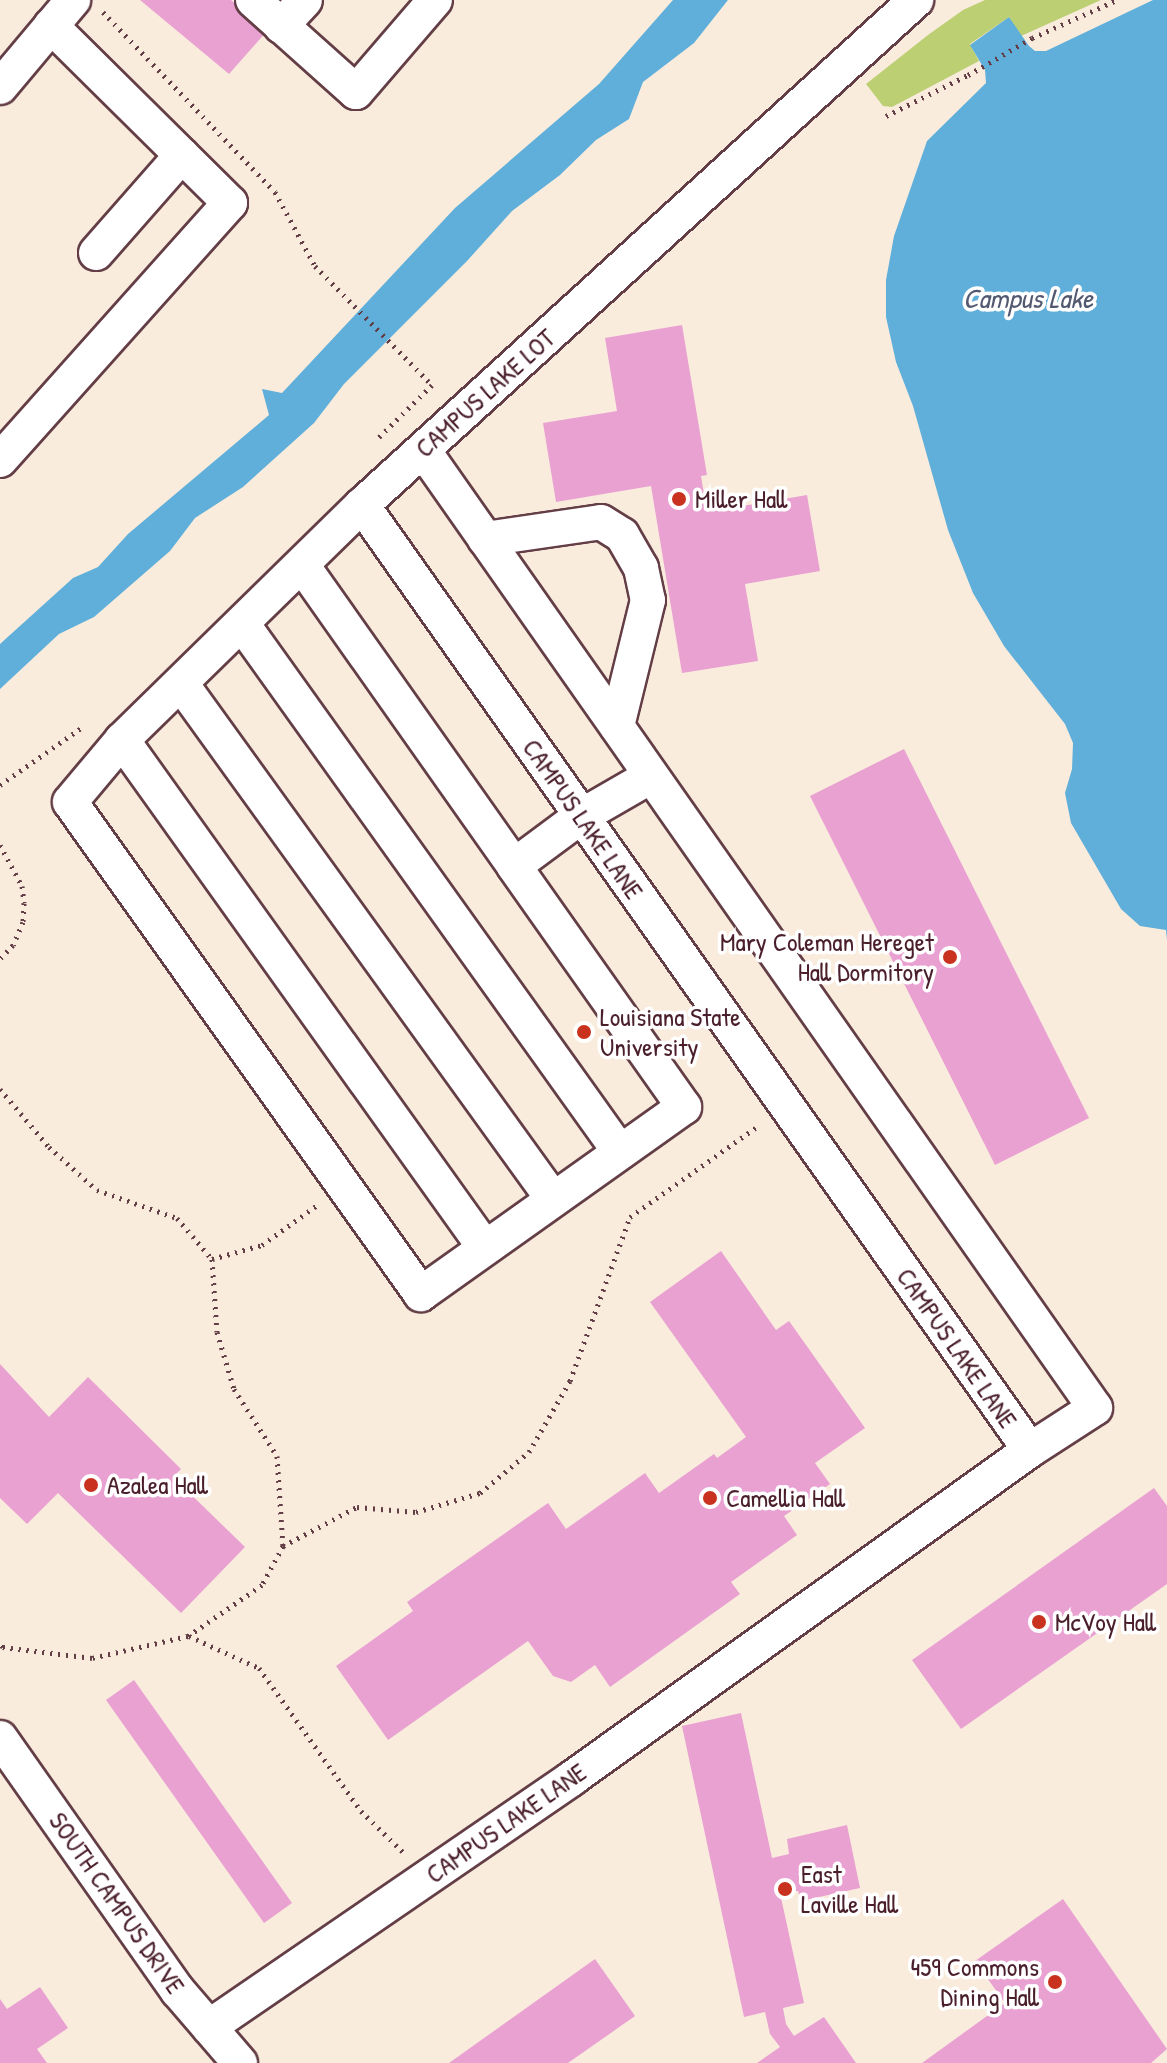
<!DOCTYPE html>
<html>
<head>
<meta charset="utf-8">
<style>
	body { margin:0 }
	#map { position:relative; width:1167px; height:2063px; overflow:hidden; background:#f9ecdd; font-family:"Patrick Hand",sans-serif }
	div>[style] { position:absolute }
	.green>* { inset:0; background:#bccf72 }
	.water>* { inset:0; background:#60afda }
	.building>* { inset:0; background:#e9a1d2 }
	.path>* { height:5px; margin-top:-2.5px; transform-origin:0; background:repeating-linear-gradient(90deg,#643e46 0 2px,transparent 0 8px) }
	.roads { filter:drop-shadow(2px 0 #643e46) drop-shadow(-2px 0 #643e46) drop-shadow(0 2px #643e46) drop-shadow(0 -2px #643e46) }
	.minor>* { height:34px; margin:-17px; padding:0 17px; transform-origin:17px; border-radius:17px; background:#fff }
	.dots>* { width:22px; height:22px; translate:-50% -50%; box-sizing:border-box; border:4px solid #fff; border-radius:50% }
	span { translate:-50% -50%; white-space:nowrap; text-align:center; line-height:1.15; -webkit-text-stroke:7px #fff; paint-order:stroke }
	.street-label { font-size:26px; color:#4a1f2b }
	.poi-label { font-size:26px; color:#4a1f2b }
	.left { translate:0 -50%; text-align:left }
	.right { translate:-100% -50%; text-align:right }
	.water-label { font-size:28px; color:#535971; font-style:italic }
</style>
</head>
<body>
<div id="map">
	<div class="green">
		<i style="clip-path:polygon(985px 0,1101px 0,1021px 36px,1009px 17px,970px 44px,979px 61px,892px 107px,883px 106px,866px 84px,928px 35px,963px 10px)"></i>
	</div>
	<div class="water">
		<i style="clip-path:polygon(673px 0,728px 0,694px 43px,643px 82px,629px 119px,596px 140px,560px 175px,512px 211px,467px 261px,344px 384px,314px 423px,243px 487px,195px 518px,170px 551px,94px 617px,59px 634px,0 689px,0 644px,73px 578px,98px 567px,128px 534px,269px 415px,262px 389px,282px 393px,455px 208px,599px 84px)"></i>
		<i style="clip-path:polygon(1153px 0,1167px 0,1167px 940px,1166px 930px,1140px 926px,1121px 909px,1071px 823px,1065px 793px,1072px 769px,1073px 743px,1065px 724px,1004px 646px,973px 593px,948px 530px,913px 406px,896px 362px,886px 317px,886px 280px,894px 236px,927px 141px,986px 83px,985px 70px,970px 45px,1009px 17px,1029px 46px,1035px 51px,1046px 51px)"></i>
	</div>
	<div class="building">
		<i style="clip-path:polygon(140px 0,231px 0,267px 31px,229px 74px)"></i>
		<i style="clip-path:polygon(682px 325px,707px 475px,701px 476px,707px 512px,807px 495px,820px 571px,745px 584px,758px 661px,682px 673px,651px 486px,556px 502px,543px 423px,617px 411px,605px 338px)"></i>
		<i style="clip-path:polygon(904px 749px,1089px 1118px,995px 1165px,810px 796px)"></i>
		<i style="clip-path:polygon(721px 1251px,776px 1330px,789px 1321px,865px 1428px,815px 1463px,830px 1484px,784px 1516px,797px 1535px,731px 1582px,740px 1594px,610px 1687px,595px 1665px,571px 1682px,553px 1676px,528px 1641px,388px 1740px,336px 1666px,413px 1611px,407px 1602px,548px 1503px,566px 1529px,645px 1473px,659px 1493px,714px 1454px,717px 1458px,746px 1437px,650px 1302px)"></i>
		<i style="clip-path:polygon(0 1364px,49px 1417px,88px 1377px,181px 1469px,173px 1477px,245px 1547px,181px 1613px,58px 1493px,27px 1524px,0 1498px)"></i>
		<i style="clip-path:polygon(1154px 1488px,1167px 1506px,1167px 1584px,961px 1729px,912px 1660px)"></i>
		<i style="clip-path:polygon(134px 1680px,292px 1903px,264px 1923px,106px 1700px)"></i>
		<i style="clip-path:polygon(741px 1713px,772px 1858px,789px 1854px,787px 1839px,847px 1825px,860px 1888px,801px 1901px,798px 1891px,780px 1893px,804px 2003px,783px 2008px,786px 2024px,794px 2036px,824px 2017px,856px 2063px,757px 2063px,780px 2047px,770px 2034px,765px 2012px,744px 2017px,682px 1726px)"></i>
		<i style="clip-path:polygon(1063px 1899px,1167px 2049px,1151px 2063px,922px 2063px,1005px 2003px,975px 1961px)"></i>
		<i style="clip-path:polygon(595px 1959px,635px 2016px,568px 2063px,449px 2063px)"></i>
		<i style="clip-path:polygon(40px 1987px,68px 2028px,37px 2049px,47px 2063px,0 2063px,0 1999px,7px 2009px)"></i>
	</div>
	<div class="path">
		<i style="left:103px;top:12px;width:249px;rotate:46.3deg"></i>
		<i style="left:275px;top:192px;width:84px;rotate:61.6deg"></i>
		<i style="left:315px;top:266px;width:167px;rotate:45.5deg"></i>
		<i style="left:432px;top:385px;width:77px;rotate:135.5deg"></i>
		<i style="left:886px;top:116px;width:92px;rotate:-26.6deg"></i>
		<i style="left:968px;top:75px;width:74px;rotate:-30deg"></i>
		<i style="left:1032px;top:38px;width:93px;rotate:-24.1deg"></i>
		<i style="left:0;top:785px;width:103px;rotate:-35.1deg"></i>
		<i style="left:0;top:845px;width:47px;rotate:61.8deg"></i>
		<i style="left:22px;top:886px;width:17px;rotate:83deg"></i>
		<i style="left:24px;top:903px;width:19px;rotate:93deg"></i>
		<i style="left:23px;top:922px;width:25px;rotate:113deg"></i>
		<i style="left:13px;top:945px;width:19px;rotate:133deg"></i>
		<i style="left:0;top:1089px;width:76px;rotate:49.8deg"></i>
		<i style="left:49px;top:1147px;width:64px;rotate:41.9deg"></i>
		<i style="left:97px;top:1190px;width:85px;rotate:19.3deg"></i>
		<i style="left:177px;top:1218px;width:54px;rotate:49.5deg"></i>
		<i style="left:212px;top:1259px;width:73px;rotate:86.1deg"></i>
		<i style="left:217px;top:1332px;width:59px;rotate:73.4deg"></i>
		<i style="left:234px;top:1389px;width:80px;rotate:57.3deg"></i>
		<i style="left:277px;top:1456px;width:90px;rotate:86.2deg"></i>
		<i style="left:283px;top:1546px;width:44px;rotate:118.3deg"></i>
		<i style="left:262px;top:1585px;width:90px;rotate:145.4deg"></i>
		<i style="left:188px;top:1636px;width:98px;rotate:167.1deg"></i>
		<i style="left:92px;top:1658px;width:90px;rotate:-173deg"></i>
		<i style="left:3px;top:1647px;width:5px;rotate:-127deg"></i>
		<i style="left:212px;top:1259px;width:52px;rotate:-15.6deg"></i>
		<i style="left:262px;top:1245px;width:67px;rotate:-35.8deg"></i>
		<i style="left:283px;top:1546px;width:84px;rotate:-27.8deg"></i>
		<i style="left:357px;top:1507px;width:59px;rotate:4.8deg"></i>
		<i style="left:416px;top:1512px;width:67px;rotate:-16.5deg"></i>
		<i style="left:480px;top:1493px;width:64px;rotate:-39.9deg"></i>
		<i style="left:529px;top:1452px;width:82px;rotate:-60deg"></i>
		<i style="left:570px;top:1381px;width:175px;rotate:-69.9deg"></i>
		<i style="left:630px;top:1217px;width:157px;rotate:-35.4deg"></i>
		<i style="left:189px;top:1636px;width:77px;rotate:24.6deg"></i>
		<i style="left:259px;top:1668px;width:176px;rotate:54.5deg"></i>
		<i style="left:361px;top:1811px;width:62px;rotate:44.3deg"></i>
	</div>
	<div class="roads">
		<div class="minor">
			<i style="left:253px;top:0;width:138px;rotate:41.8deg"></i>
			<i style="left:356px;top:92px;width:121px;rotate:-49.3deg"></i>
			<i style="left:281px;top:26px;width:35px;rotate:-47deg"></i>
			<i style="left:0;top:87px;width:114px;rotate:-50deg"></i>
			<i style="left:96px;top:253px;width:130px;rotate:-48.7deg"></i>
			<i style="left:423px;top:450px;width:1170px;rotate:54.95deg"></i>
			<i style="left:1095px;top:1408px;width:77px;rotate:147.1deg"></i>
			<i style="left:0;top:460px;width:345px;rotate:-48.2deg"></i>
			<i style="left:230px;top:203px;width:252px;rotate:-135.3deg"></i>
			<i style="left:485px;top:539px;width:117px;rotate:-8.3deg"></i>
			<i style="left:601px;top:522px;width:25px;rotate:32deg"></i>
			<i style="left:622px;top:535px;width:38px;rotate:60deg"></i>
			<i style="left:641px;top:568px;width:33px;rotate:78deg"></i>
			<i style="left:648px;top:600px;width:130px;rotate:103.8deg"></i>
			<i style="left:302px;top:565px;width:368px;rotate:54.8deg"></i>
			<i style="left:243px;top:625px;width:648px;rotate:54.42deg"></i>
			<i style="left:182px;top:685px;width:634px;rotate:54.18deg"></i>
			<i style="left:122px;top:740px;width:624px;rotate:54.45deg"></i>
			<i style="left:651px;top:776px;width:82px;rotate:150deg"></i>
			<i style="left:580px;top:817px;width:82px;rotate:143.4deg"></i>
			<i style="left:514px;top:866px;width:295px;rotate:54.8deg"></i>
			<i style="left:684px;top:1107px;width:323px;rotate:144.6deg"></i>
			<i style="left:421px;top:1294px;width:604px;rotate:-125.5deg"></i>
			<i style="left:70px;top:802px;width:81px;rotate:-50deg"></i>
			<i style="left:122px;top:740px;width:336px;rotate:-44.4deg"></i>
			<i style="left:362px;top:505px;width:750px;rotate:-42.35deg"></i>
			<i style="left:0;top:1738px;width:309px;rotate:54.9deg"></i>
			<i style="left:178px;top:1991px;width:95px;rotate:49.3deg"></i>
			<i style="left:209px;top:2027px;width:439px;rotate:-34.4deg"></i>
			<i style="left:571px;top:1779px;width:565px;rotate:-35.63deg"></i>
			<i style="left:1030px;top:1450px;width:1157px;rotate:-125.26deg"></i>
		</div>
	</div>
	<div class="dots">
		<i style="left:679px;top:499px;background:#c8321e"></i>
		<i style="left:950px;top:957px;background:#c8321e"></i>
		<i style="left:584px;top:1032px;background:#c8321e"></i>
		<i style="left:91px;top:1485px;background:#c8321e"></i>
		<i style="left:710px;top:1498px;background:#c8321e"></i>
		<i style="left:1039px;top:1622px;background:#c8321e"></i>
		<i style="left:785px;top:1889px;background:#c8321e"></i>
		<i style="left:1055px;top:1982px;background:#c8321e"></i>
	</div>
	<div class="street-label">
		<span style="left:485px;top:393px;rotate:-42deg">CAMPUS LAKE LOT</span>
		<span style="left:583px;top:819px;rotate:55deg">CAMPUS LAKE LANE</span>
		<span style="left:957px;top:1348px;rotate:55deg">CAMPUS LAKE LANE</span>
		<span style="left:506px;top:1823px;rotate:-35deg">CAMPUS LAKE LANE</span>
		<span style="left:117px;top:1903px;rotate:55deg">SOUTH CAMPUS DRIVE</span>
	</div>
	<div class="poi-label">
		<span class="left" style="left:695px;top:499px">Miller Hall</span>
		<span class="right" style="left:934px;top:957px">Mary Coleman Hereget<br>Hall Dormitory</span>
		<span class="left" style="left:600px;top:1032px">Louisiana State<br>University</span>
		<span class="left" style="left:107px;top:1485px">Azalea Hall</span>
		<span class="left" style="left:726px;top:1498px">Camellia Hall</span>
		<span class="left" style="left:1055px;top:1622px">McVoy Hall</span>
		<span class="left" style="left:801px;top:1889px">East<br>Laville Hall</span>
		<span class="right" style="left:1039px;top:1982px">459 Commons<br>Dining Hall</span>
	</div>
	<div class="water-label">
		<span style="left:1028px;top:298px">Campus Lake</span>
	</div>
</div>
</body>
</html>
